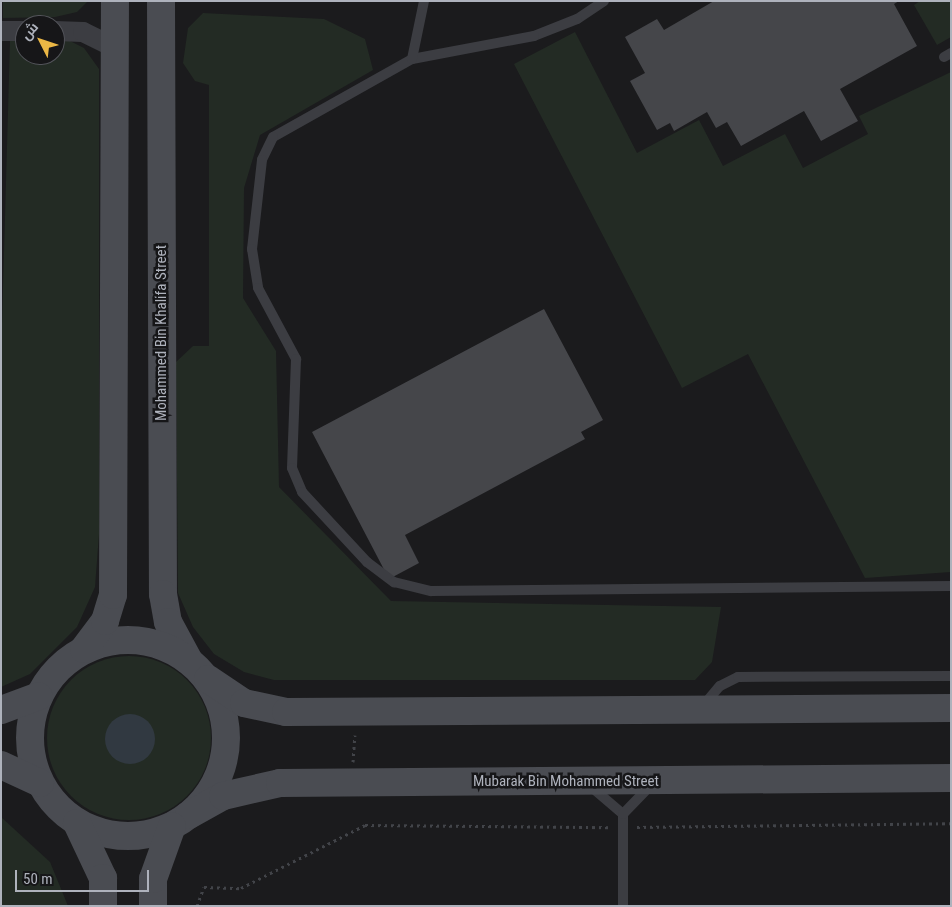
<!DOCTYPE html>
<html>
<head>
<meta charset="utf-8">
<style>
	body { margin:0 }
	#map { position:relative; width:952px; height:907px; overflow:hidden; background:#1b1b1d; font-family:"Roboto Condensed",Cairo,sans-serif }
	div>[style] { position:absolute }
	.green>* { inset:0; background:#232b24 }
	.round { border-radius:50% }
	.water>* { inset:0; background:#313941 }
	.building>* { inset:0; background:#45464a }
	.path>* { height:3px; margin-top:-1.5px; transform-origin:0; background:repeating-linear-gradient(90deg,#424449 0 2.5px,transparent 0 6.5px) }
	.lane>* { height:10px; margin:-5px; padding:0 5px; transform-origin:5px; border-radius:5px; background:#3c3d42 }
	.street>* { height:20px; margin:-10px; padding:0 10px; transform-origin:10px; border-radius:10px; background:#3c3d42 }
	.secondary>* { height:28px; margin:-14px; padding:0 14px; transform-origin:14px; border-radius:14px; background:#4a4c52 }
	.secondary>.ring { margin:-14px; padding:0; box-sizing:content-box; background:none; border:28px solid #4a4c52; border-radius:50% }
	span { translate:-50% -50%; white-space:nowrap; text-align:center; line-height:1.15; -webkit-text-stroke:5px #161618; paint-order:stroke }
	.street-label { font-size:15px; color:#aeb2bc }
	.frame { position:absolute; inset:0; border:2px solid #aeb2bc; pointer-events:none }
	.north { position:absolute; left:15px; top:15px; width:50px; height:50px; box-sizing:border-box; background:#161618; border:1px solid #53545a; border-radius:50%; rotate:311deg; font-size:14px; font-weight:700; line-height:20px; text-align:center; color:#aeb2bc }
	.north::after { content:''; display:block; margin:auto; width:18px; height:22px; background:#ebb745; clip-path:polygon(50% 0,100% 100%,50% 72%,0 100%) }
	.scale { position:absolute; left:15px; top:870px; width:134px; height:22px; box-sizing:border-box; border:2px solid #aeb2bc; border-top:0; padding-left:6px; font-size:15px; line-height:18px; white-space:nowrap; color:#aeb2bc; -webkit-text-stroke:4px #161618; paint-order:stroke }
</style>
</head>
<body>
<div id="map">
	<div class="green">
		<i style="clip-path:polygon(3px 1px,88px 1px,77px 12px,55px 17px,3px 18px)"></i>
		<i style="clip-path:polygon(920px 1px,951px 1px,951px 37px,937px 45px,914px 5px)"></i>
		<i style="clip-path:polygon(203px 13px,324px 19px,365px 39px,373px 70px,260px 135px,244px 188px,243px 298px,276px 351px,279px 487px,391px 601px,721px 607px,712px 662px,695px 680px,274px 680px,244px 672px,214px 654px,193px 627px,178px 593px,176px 362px,193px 346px,209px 346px,209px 85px,195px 81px,183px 63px,188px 28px)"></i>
		<i style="clip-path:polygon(575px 32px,637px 153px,699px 120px,723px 166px,785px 134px,803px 168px,868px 134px,859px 116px,951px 72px,951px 572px,865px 578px,748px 354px,682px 388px,514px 64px)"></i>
		<i style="clip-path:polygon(25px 39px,25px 55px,55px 55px,55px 39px,68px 40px,84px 48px,99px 69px,99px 534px,95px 587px,77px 627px,30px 674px,1px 687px,1px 359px,10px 41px)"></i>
		<i class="round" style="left:47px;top:656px;width:164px;height:164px"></i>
		<i style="clip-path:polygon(1px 817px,50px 862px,68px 906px,1px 906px)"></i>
	</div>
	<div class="water">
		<i class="round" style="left:105px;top:714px;width:50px;height:50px"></i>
	</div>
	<div class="building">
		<i style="clip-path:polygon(714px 1px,899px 1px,894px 4px,917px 46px,840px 89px,858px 121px,821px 141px,804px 111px,741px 146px,727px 122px,716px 128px,707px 112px,674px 131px,670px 123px,657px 130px,630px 81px,645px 73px,625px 37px,657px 19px,664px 30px)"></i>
		<i style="clip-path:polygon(544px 309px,603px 420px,581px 432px,585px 439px,405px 535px,419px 563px,389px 579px,312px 432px)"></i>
	</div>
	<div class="path">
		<i style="left:353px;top:762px;width:27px;rotate:-86deg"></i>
		<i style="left:637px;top:827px;width:314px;rotate:-0.7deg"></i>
		<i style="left:197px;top:906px;width:20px;rotate:-70deg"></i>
		<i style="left:204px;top:887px;width:37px;rotate:2deg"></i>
		<i style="left:241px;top:888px;width:139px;rotate:-26.9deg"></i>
		<i style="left:365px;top:825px;width:245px;rotate:0.5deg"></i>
	</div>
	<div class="lane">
		<i style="left:604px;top:1px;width:32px;rotate:146deg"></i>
		<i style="left:577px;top:19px;width:46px;rotate:158.4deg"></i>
		<i style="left:534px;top:36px;width:124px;rotate:169.3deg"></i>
		<i style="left:412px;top:59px;width:159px;rotate:150.7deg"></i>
		<i style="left:273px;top:137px;width:25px;rotate:116deg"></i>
		<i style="left:262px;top:160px;width:90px;rotate:96.4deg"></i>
		<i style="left:252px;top:249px;width:39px;rotate:81deg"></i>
		<i style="left:258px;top:288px;width:81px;rotate:61.8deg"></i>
		<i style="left:296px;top:359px;width:109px;rotate:92.1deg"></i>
		<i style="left:292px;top:468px;width:26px;rotate:67deg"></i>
		<i style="left:302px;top:492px;width:96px;rotate:47.1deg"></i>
		<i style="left:367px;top:562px;width:34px;rotate:37deg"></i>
		<i style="left:394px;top:582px;width:38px;rotate:14deg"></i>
		<i style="left:431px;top:591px;width:520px;rotate:-0.55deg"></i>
		<i style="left:944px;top:57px;width:8px;rotate:-30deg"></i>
		<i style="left:412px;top:59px;width:59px;rotate:-78.3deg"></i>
		<i style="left:703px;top:706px;width:26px;rotate:-50deg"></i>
		<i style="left:720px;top:686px;width:20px;rotate:-27deg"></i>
		<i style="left:738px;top:677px;width:213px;rotate:-0.3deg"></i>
		<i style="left:589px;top:785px;width:45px;rotate:40.5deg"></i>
		<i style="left:623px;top:906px;width:92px;rotate:-90deg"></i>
		<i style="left:623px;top:814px;width:39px;rotate:-46deg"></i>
	</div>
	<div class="street">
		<i style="left:1px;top:31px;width:24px"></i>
		<i style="left:55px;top:31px;width:28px;rotate:2deg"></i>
		<i style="left:83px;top:32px;width:34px;rotate:26deg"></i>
	</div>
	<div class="secondary">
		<i style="left:161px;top:1px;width:593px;rotate:89.81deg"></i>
		<i style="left:163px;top:594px;width:28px;rotate:80deg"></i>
		<i style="left:168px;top:622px;width:42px;rotate:61.6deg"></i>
		<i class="ring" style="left:30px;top:640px;width:168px;height:168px"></i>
		<i style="left:84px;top:649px;width:35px;rotate:-53deg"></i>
		<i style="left:105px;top:621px;width:27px;rotate:-73deg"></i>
		<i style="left:113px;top:595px;width:594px;rotate:-89.81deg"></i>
		<i style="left:208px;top:679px;width:43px;rotate:33.7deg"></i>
		<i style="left:244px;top:703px;width:43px;rotate:12.1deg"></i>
		<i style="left:286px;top:712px;width:665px;rotate:-0.34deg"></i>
		<i style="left:1px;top:710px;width:40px;rotate:-20.2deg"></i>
		<i style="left:1px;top:765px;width:43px;rotate:24.8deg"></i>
		<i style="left:189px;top:815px;width:39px;rotate:-29deg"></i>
		<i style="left:223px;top:796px;width:58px;rotate:-12.8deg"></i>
		<i style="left:280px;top:783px;width:671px;rotate:-0.43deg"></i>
		<i style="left:77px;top:823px;width:61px;rotate:64.7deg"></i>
		<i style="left:103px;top:878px;width:28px;rotate:90deg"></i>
		<i style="left:153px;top:906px;width:27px;rotate:-90deg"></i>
		<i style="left:153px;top:879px;width:56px;rotate:-70.3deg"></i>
	</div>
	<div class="street-label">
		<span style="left:162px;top:333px;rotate:-90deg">Mohammed Bin Khalifa Street</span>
		<span style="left:566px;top:782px">Mubarak Bin Mohammed Street</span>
	</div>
	<div class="frame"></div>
	<div class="north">ش</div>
	<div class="scale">50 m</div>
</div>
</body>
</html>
